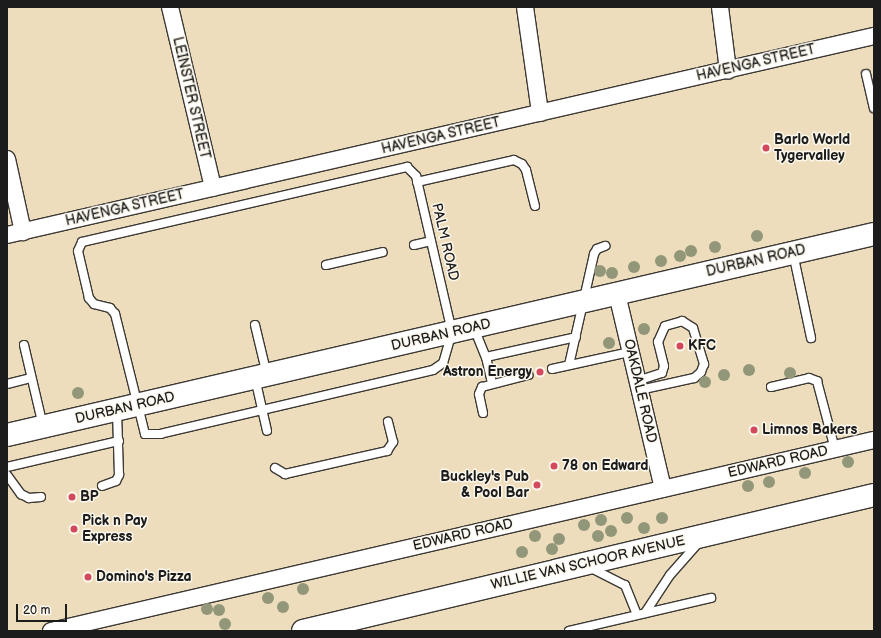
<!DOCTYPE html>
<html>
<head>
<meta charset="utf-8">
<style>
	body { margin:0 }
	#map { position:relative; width:881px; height:638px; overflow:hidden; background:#eeddbc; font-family:"Balsamiq Sans",sans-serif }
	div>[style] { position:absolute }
	.roads { filter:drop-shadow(1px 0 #3c3934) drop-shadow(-1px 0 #3c3934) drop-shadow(0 1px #3c3934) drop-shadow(0 -1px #3c3934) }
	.lane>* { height:8px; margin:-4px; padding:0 4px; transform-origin:4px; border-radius:4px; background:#fff }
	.street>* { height:16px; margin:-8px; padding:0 8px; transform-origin:8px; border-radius:8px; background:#fff }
	.primary>* { height:22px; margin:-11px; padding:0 11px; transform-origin:11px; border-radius:11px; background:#fff }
	.trees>* { width:12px; height:12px; margin:-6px; border-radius:50%; background:#929779 }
	.dots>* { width:11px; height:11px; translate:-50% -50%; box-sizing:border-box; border:2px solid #fbf7ec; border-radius:50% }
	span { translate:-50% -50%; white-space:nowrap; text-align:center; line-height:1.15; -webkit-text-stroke:3px #fbf7ec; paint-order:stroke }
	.street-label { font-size:14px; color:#1c1c1c }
	.poi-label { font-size:14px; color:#1c1c1c; font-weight:700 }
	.left { translate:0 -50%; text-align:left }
	.right { translate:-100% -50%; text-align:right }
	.frame { position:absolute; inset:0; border:8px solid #1c1c1c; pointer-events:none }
	.scale { position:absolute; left:16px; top:604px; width:51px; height:18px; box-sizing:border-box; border:2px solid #1c1c1c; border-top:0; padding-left:5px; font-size:12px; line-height:14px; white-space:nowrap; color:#1c1c1c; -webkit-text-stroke:3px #fbf7ec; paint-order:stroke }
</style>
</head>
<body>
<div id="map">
	<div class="roads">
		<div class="lane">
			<i style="left:866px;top:74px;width:35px;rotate:77deg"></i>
			<i style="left:407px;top:167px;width:13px;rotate:45deg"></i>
			<i style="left:416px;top:176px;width:160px;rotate:77deg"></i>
			<i style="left:452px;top:332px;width:32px;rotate:106deg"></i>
			<i style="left:443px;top:363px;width:12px;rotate:145deg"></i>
			<i style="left:433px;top:370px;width:279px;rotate:166.8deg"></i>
			<i style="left:161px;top:434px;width:16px;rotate:180deg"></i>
			<i style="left:145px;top:434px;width:124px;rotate:-104deg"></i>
			<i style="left:115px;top:314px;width:8px;rotate:-130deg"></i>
			<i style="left:110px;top:308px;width:16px;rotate:-166deg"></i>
			<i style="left:94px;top:304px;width:8px;rotate:-130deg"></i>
			<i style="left:89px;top:298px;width:48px;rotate:-103.2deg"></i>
			<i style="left:78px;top:251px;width:10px;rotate:-66deg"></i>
			<i style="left:82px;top:242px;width:334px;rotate:-13deg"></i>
			<i style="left:417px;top:182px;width:99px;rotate:-12.8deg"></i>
			<i style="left:514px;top:160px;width:9px;rotate:27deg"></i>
			<i style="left:522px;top:164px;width:7px;rotate:56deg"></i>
			<i style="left:526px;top:170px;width:37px;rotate:76deg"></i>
			<i style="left:414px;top:245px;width:17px;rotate:-13deg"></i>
			<i style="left:793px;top:253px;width:87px;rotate:78deg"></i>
			<i style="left:326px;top:265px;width:58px;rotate:-12.8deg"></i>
			<i style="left:255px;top:325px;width:51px;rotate:76.5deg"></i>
			<i style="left:474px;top:328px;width:31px;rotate:68deg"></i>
			<i style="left:486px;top:357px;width:27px;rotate:77deg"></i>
			<i style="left:24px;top:345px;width:83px;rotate:76.8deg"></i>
			<i style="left:486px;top:357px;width:92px;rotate:-12.5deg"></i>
			<i style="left:569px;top:365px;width:114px;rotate:-77.3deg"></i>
			<i style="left:594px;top:254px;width:6px;rotate:-59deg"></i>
			<i style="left:597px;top:249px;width:9px;rotate:-21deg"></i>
			<i style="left:552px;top:369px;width:80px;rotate:-12.3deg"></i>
			<i style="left:255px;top:378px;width:54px;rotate:77.2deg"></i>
			<i style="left:637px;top:381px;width:26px;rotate:-18deg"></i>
			<i style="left:662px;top:373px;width:7px;rotate:-74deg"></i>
			<i style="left:664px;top:366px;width:25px;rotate:-104deg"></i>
			<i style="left:658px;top:342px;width:17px;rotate:-66deg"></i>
			<i style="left:665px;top:326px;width:18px;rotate:-16deg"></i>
			<i style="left:682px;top:321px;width:13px;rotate:32deg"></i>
			<i style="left:693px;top:328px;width:38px;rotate:73deg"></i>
			<i style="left:704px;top:364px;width:9px;rotate:111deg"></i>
			<i style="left:701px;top:372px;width:9px;rotate:139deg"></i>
			<i style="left:694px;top:378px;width:55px;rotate:167.5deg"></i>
			<i style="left:7px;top:384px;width:25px;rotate:-14deg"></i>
			<i style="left:771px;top:387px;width:39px;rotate:-13deg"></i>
			<i style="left:809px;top:378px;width:9px;rotate:21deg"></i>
			<i style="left:817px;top:381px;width:70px;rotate:75.2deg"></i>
			<i style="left:483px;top:413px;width:19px;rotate:-102deg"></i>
			<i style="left:479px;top:394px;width:8px;rotate:-67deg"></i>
			<i style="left:482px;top:387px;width:48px;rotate:-14.6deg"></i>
			<i style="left:7px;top:467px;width:115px;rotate:-13.1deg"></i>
			<i style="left:275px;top:468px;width:12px;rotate:31deg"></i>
			<i style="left:285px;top:474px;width:105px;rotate:-12.7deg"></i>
			<i style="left:387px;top:451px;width:11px;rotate:-56deg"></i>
			<i style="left:393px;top:442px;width:21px;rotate:-104deg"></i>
			<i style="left:7px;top:475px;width:24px;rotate:54deg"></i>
			<i style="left:21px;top:494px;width:9px;rotate:27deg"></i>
			<i style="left:29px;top:498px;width:12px;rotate:-5deg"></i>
			<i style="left:102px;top:486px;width:15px;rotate:-20deg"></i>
			<i style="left:116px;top:481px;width:7px;rotate:-63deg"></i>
			<i style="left:119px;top:475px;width:65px;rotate:-91.8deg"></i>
			<i style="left:591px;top:568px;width:38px;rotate:27deg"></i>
			<i style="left:625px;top:585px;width:32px;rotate:68deg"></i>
			<i style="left:645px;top:613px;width:45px;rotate:-56.7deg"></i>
			<i style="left:670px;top:575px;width:45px;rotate:-48.6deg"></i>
			<i style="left:569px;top:631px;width:146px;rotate:-13.1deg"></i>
		</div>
		<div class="street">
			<i style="left:170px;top:7px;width:186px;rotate:76.6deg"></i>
			<i style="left:525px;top:7px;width:107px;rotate:81.9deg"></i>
			<i style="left:720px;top:7px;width:64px;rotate:82.8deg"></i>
			<i style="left:7px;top:159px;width:75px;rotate:77.6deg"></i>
			<i style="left:7px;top:235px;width:890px;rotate:-12.93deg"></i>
			<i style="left:617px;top:294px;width:200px;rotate:76.7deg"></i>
			<i style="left:51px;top:631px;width:845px;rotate:-13.07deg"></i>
		</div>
		<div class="primary">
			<i style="left:7px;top:435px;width:890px;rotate:-13.05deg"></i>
			<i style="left:303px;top:631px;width:587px;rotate:-13.4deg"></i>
		</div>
	</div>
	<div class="trees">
		<i style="left:757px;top:236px"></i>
		<i style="left:715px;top:247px"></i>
		<i style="left:691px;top:251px"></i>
		<i style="left:680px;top:256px"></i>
		<i style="left:661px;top:261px"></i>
		<i style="left:634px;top:267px"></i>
		<i style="left:600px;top:271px"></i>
		<i style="left:612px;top:273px"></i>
		<i style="left:644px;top:329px"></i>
		<i style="left:609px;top:343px"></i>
		<i style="left:749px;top:370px"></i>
		<i style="left:790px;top:373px"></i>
		<i style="left:724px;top:375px"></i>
		<i style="left:705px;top:382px"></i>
		<i style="left:78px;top:393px"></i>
		<i style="left:848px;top:462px"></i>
		<i style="left:805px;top:473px"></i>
		<i style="left:769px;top:482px"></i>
		<i style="left:748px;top:486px"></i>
		<i style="left:627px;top:518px"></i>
		<i style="left:662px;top:518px"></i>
		<i style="left:601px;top:520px"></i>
		<i style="left:584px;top:525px"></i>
		<i style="left:644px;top:528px"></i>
		<i style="left:611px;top:531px"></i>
		<i style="left:535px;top:536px"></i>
		<i style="left:598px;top:536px"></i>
		<i style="left:559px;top:539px"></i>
		<i style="left:552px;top:549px"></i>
		<i style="left:522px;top:552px"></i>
		<i style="left:303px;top:589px"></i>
		<i style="left:268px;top:598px"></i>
		<i style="left:283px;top:607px"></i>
		<i style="left:207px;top:609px"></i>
		<i style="left:219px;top:610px"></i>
		<i style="left:225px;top:624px"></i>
	</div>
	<div class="dots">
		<i style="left:766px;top:148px;background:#d1495b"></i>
		<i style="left:680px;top:346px;background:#d1495b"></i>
		<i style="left:540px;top:372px;background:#d1495b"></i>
		<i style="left:754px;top:430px;background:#d1495b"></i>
		<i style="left:554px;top:466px;background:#d1495b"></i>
		<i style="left:537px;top:485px;background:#d1495b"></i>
		<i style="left:72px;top:497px;background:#d1495b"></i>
		<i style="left:74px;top:529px;background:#d1495b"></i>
		<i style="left:88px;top:577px;background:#d1495b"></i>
	</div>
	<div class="street-label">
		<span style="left:756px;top:63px;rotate:-13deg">HAVENGA STREET</span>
		<span style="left:191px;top:98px;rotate:77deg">LEINSTER STREET</span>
		<span style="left:441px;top:136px;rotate:-13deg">HAVENGA STREET</span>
		<span style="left:125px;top:208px;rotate:-13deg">HAVENGA STREET</span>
		<span style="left:445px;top:242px;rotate:77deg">PALM ROAD</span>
		<span style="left:756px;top:261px;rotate:-13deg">DURBAN ROAD</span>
		<span style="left:441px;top:335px;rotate:-13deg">DURBAN ROAD</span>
		<span style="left:640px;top:391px;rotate:77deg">OAKDALE ROAD</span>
		<span style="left:125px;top:408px;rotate:-13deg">DURBAN ROAD</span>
		<span style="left:778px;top:462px;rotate:-13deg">EDWARD ROAD</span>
		<span style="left:463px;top:535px;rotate:-13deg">EDWARD ROAD</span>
		<span style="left:588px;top:563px;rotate:-13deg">WILLIE VAN SCHOOR AVENUE</span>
	</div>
	<div class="poi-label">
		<span class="left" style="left:774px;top:148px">Barlo World<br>Tygervalley</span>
		<span class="left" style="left:688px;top:346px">KFC</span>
		<span class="right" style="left:532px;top:372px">Astron Energy</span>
		<span class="left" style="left:762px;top:430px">Limnos Bakers</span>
		<span class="left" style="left:562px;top:466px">78 on Edward</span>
		<span class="right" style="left:529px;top:485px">Buckley's Pub<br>&amp; Pool Bar</span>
		<span class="left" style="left:80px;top:497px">BP</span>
		<span class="left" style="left:82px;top:529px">Pick n Pay<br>Express</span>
		<span class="left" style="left:96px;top:577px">Domino's Pizza</span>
	</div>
	<div class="frame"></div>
	<div class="scale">20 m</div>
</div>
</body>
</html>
